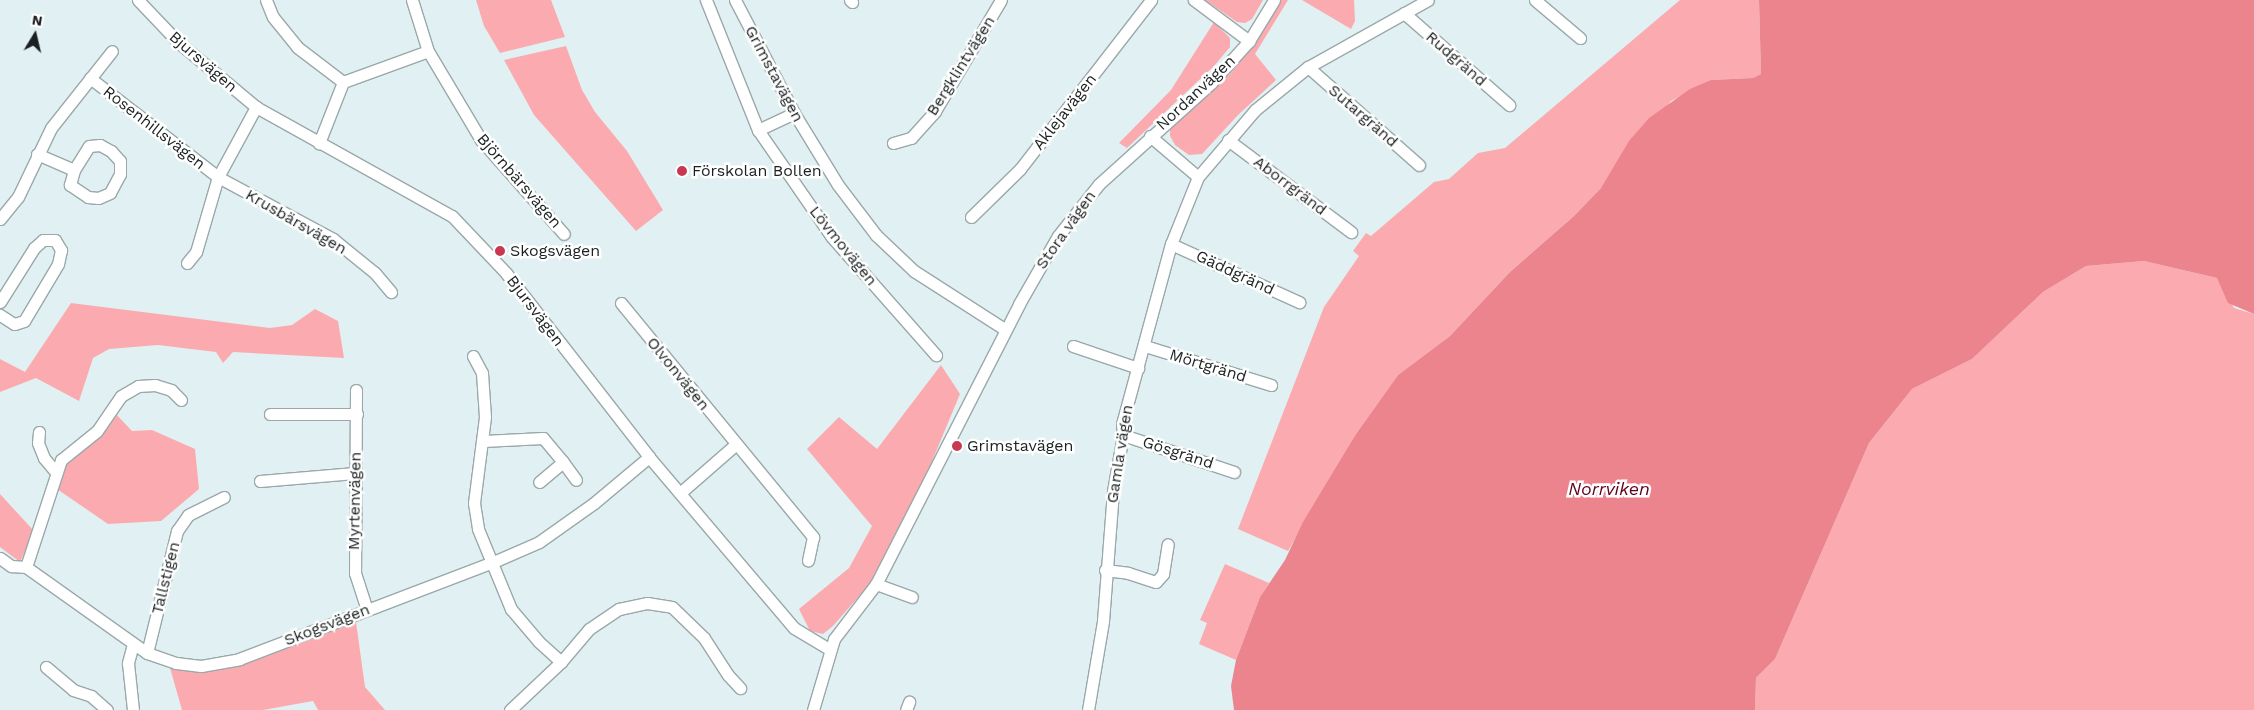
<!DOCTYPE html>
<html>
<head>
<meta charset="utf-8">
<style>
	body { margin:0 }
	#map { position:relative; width:2254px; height:710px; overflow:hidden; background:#e1f0f2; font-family:"Work Sans",sans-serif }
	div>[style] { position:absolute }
	.green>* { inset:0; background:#fbabaf }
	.water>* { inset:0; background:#eb848c }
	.roads { filter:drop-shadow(1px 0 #9aa8aa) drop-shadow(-1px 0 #9aa8aa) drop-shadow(0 1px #9aa8aa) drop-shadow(0 -1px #9aa8aa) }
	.minor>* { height:11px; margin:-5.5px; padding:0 5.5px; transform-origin:5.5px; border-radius:5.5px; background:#fff }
	.dots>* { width:14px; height:14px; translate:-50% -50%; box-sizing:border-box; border:2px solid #fff; border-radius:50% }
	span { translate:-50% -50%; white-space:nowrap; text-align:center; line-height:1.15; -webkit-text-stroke:5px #fff; paint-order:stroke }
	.street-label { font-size:16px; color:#1b2122 }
	.poi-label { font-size:16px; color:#1b2122 }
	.left { translate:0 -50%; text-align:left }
	.water-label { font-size:18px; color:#5e0019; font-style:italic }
	.north { position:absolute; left:10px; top:10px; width:50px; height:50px; -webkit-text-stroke:4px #fff; paint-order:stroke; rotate:9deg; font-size:14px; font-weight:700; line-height:20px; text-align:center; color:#1b2122 }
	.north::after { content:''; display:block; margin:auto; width:18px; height:22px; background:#1b2122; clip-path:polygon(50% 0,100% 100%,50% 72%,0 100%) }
</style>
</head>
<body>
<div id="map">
	<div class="green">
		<i style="clip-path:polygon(476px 0,551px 0,565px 37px,500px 53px,484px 26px)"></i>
		<i style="clip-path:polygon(1205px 0,1263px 0,1252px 19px,1245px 23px,1237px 22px)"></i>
		<i style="clip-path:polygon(1281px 0,1288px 0,1255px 54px,1276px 80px,1238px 115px,1202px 154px,1189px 155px,1175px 145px,1170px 136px,1170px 128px,1230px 74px,1258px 39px)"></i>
		<i style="clip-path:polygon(1302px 0,1354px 0,1355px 21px,1351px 29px)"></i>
		<i style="clip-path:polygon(1680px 0,1759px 0,1761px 74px,1753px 78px,1711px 80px,1671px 101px,1601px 188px,1574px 216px,1510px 272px,1450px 336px,1398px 375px,1356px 434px,1288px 551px,1238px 529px,1324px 307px,1359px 256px,1353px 251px,1366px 233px,1371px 236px,1434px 182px,1449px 179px,1478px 153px,1505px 148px)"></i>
		<i style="clip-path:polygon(1214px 22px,1230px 38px,1230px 47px,1214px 66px,1127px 148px,1119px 143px,1171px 90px)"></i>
		<i style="clip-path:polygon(566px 46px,582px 90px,595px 112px,627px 151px,663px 210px,636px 231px,534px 115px,504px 60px)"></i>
		<i style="clip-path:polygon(2144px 261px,2217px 278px,2234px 308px,2254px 314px,2254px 710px,1755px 710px,1756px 678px,1775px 659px,1869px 443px,1912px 389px,1972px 359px,2043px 292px,2086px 266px)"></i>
		<i style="clip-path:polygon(71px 303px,270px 328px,292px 325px,315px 309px,338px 321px,344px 358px,233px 352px,223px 363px,216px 352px,158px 345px,109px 349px,93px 358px,79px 401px,36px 378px,0 392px,0 359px,25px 372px)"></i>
		<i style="clip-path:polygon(941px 365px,960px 394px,920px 490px,875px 578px,833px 626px,823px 634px,810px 631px,799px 609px,849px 568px,872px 526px,807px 449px,839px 417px,877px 449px)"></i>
		<i style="clip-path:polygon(115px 413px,132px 431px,152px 430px,195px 449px,199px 489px,161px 521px,108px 524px,54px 487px,66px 459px)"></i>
		<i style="clip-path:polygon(0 494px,34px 531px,20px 562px,0 547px)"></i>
		<i style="clip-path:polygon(1225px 564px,1269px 583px,1260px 597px,1236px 660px,1199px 644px,1207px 623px,1200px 620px)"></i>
		<i style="clip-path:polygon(356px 622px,365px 687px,385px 710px,318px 710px,313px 701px,263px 710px,182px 710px,170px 668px,200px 672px,243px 662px)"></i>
	</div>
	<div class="water">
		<i style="clip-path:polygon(1759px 0,2254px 0,2254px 314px,2228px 303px,2217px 278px,2144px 261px,2086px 266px,2043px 292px,1972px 359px,1912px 389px,1869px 443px,1775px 659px,1756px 678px,1755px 710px,1234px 710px,1231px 686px,1236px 660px,1260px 597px,1285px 560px,1303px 522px,1356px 434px,1398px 375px,1450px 336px,1510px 272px,1574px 216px,1601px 188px,1629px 141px,1649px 118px,1690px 89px,1711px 80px,1753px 78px,1761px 74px)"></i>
	</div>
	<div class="roads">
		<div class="minor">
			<i style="left:138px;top:0;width:58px;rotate:46.4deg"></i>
			<i style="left:178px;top:42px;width:102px;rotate:39.8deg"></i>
			<i style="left:256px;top:107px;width:224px;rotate:29.1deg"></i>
			<i style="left:452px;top:216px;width:79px;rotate:46.5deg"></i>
			<i style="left:506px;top:273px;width:233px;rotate:52.1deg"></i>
			<i style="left:649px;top:457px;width:224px;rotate:49.7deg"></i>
			<i style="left:794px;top:628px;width:41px;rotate:31deg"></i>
			<i style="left:266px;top:0;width:18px;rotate:68deg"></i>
			<i style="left:273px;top:17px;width:38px;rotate:51deg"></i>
			<i style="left:297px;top:47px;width:58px;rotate:37.3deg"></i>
			<i style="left:343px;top:82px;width:66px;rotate:111.5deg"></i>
			<i style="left:412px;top:0;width:53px;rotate:72.6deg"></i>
			<i style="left:706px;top:0;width:140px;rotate:68.2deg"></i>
			<i style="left:758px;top:130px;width:129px;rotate:55.4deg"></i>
			<i style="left:831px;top:236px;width:159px;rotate:48.6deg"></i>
			<i style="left:735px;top:0;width:127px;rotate:62.4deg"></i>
			<i style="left:794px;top:113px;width:84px;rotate:58.6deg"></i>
			<i style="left:838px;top:185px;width:63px;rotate:52.8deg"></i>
			<i style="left:876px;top:235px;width:52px;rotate:43.5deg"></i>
			<i style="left:914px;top:271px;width:109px;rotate:32.7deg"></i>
			<i style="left:850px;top:0;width:3px;rotate:45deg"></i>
			<i style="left:1194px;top:0;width:69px;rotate:36.7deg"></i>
			<i style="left:1535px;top:0;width:59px;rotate:40.2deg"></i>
			<i style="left:1404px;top:13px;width:140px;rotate:41.2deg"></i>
			<i style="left:1308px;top:67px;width:148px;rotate:41.4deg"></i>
			<i style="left:90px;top:78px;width:162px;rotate:37.7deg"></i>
			<i style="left:218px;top:177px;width:131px;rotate:28.3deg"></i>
			<i style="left:333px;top:239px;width:54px;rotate:39deg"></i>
			<i style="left:375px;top:273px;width:25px;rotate:50deg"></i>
			<i style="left:343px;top:82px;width:90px;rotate:-20deg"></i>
			<i style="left:428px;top:51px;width:104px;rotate:59.2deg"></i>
			<i style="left:481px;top:140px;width:125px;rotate:48.6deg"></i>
			<i style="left:758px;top:130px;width:40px;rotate:-25deg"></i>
			<i style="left:1150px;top:136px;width:63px;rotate:40.5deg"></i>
			<i style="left:1198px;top:177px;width:88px;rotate:-49.6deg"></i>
			<i style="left:1255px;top:110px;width:68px;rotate:-39.1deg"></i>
			<i style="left:1308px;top:67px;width:137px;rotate:-29.2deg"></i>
			<i style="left:1228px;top:140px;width:154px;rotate:36.8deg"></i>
			<i style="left:893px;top:143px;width:19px;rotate:-16deg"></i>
			<i style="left:911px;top:138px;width:36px;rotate:-48deg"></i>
			<i style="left:935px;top:111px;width:129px;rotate:-59.3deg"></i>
			<i style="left:100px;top:145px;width:13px;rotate:29deg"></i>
			<i style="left:111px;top:151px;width:13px;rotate:48deg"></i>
			<i style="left:120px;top:161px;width:13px;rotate:90deg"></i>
			<i style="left:120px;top:174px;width:21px;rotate:118deg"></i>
			<i style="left:110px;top:193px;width:13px;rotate:157deg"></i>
			<i style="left:98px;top:198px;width:10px;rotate:-174deg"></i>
			<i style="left:88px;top:197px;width:22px;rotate:-146deg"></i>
			<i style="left:70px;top:185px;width:16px;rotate:-75deg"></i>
			<i style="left:74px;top:170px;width:28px;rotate:-58deg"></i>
			<i style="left:89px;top:146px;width:11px;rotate:-5deg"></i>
			<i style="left:37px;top:154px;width:40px;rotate:23.4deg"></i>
			<i style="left:971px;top:217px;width:69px;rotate:-44.4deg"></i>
			<i style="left:1020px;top:169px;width:214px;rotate:-52.2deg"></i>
			<i style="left:0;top:219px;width:28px;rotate:-51deg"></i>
			<i style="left:18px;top:197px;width:76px;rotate:-64.4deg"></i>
			<i style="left:51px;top:128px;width:98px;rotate:-51.6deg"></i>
			<i style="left:1171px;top:244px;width:141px;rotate:24.4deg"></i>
			<i style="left:187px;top:263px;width:14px;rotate:-51deg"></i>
			<i style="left:196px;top:252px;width:78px;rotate:-73.7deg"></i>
			<i style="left:218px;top:177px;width:80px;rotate:-61.5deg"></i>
			<i style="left:0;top:302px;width:64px;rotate:-57.8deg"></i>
			<i style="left:34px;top:248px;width:12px;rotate:-42deg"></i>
			<i style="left:43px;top:240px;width:12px"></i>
			<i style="left:55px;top:240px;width:12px;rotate:59deg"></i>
			<i style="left:61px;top:250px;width:14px;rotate:102deg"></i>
			<i style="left:58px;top:264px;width:66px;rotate:120.8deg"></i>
			<i style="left:24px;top:321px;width:10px;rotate:163deg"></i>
			<i style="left:14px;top:324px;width:17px;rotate:-147deg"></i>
			<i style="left:621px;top:303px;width:303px;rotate:50.6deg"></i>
			<i style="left:813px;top:537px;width:24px;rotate:102deg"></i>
			<i style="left:1073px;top:346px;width:69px;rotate:18.7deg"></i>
			<i style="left:1145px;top:346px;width:132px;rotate:17.2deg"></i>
			<i style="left:473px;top:356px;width:19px;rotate:62deg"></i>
			<i style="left:482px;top:373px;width:44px;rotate:86.1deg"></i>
			<i style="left:485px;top:417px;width:87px;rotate:97.3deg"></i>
			<i style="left:474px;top:503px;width:26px;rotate:81deg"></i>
			<i style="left:478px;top:529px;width:87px;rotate:67.6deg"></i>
			<i style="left:511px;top:609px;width:43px;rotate:49.7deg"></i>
			<i style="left:539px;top:642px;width:30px;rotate:42deg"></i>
			<i style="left:561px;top:662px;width:43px;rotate:-49.7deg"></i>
			<i style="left:589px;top:629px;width:36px;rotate:-34deg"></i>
			<i style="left:619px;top:609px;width:29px;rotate:-12deg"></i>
			<i style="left:647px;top:603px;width:25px;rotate:9deg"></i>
			<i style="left:672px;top:607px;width:45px;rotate:44.1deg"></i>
			<i style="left:704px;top:638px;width:44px;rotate:57deg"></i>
			<i style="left:728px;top:675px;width:18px;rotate:47deg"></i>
			<i style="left:356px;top:390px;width:183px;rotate:90.3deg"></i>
			<i style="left:355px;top:573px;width:38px;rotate:72deg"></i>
			<i style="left:270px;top:414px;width:87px"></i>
			<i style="left:39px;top:432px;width:11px;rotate:95deg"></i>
			<i style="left:38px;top:443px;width:16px;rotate:68deg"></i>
			<i style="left:44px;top:458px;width:17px;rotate:50deg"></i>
			<i style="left:1123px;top:435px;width:117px;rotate:18.4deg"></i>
			<i style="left:483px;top:441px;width:60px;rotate:-2.9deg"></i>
			<i style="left:543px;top:438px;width:31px;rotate:50deg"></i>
			<i style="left:563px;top:462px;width:31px;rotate:140deg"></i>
			<i style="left:563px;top:462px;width:22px;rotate:54deg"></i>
			<i style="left:260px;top:481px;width:95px;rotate:-4.8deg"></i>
			<i style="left:680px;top:493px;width:73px;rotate:-41.1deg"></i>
			<i style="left:0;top:558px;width:14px;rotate:36deg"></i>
			<i style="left:11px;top:566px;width:15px;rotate:4deg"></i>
			<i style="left:26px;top:567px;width:148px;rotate:35.4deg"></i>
			<i style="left:147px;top:653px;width:31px;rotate:19deg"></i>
			<i style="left:176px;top:663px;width:25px;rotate:7deg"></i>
			<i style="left:201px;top:666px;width:39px;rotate:-10deg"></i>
			<i style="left:239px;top:659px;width:270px;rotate:-20.9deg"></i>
			<i style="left:491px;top:563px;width:52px;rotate:-23.6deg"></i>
			<i style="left:539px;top:542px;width:67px;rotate:-35.3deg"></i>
			<i style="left:594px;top:503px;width:72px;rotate:-39.9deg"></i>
			<i style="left:26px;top:567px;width:113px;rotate:-71.9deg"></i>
			<i style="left:61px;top:460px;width:46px;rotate:-38.9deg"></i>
			<i style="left:97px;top:431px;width:42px;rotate:-55.6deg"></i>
			<i style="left:121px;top:396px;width:20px;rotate:-30deg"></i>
			<i style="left:138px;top:386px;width:17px;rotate:-3deg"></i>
			<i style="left:155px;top:385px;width:17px;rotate:17deg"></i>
			<i style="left:171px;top:390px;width:14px;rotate:45deg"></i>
			<i style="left:1105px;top:570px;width:23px;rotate:7deg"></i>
			<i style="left:1128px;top:573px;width:29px;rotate:18deg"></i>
			<i style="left:1156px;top:582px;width:11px;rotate:-49deg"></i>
			<i style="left:1163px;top:574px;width:30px;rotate:-81deg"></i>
			<i style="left:876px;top:584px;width:38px;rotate:20deg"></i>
			<i style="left:133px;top:644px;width:20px;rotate:105deg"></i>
			<i style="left:128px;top:663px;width:47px;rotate:83.9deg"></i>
			<i style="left:147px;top:653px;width:126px;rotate:-76.2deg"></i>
			<i style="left:177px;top:531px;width:19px;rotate:-55deg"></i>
			<i style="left:188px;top:515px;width:40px;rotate:-26.6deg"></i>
			<i style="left:46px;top:667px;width:35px;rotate:40deg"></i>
			<i style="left:73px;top:690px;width:19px;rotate:18deg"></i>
			<i style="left:91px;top:696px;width:21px;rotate:41deg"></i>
			<i style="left:510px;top:710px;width:70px;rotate:-43.3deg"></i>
			<i style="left:813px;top:710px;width:74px;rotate:-73.5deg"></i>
			<i style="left:834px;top:639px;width:69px;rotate:-52.6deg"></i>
			<i style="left:876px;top:584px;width:314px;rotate:-62.9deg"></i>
			<i style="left:1019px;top:304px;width:78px;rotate:-60.2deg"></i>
			<i style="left:1058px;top:236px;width:66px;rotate:-51.7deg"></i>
			<i style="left:1099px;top:184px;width:151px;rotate:-42deg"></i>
			<i style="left:1211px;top:83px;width:57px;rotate:-47.9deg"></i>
			<i style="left:1249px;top:41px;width:48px;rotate:-58.6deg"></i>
			<i style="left:906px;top:710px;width:9px;rotate:-69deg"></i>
			<i style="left:1088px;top:710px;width:90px;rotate:-80.4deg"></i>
			<i style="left:1103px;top:621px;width:130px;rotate:-85.6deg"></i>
			<i style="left:1113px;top:491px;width:57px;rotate:-79.9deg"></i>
			<i style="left:1123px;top:435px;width:11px;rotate:-95deg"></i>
			<i style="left:1122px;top:424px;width:187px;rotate:-74.8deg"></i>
			<i style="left:1171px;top:244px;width:72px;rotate:-68.1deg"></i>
		</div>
	</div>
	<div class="dots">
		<i style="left:682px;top:171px;background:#c83850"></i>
		<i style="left:500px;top:251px;background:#c83850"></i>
		<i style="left:957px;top:446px;background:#c83850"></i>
	</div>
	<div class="street-label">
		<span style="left:1456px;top:59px;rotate:41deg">Rudgränd</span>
		<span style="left:203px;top:62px;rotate:41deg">Bjursvägen</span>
		<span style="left:961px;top:66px;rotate:-58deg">Bergklintvägen</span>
		<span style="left:774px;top:74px;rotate:62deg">Grimstavägen</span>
		<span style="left:1196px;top:93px;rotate:-43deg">Nordanvägen</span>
		<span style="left:1065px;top:112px;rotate:-52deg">Aklejavägen</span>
		<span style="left:1363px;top:116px;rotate:41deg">Sutargränd</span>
		<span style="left:154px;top:128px;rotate:38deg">Rosenhillsvägen</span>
		<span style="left:519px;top:181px;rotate:49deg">Björnbärsvägen</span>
		<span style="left:1290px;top:186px;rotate:37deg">Aborrgränd</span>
		<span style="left:296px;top:222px;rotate:30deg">Krusbärsvägen</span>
		<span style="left:1066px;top:230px;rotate:-55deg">Stora vägen</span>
		<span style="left:843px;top:246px;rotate:51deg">Lövmovägen</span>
		<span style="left:1235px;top:273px;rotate:25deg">Gäddgränd</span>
		<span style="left:535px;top:311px;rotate:53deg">Bjursvägen</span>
		<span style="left:1208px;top:366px;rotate:17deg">Mörtgränd</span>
		<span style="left:678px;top:374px;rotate:51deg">Olvonvägen</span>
		<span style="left:1178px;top:453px;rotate:18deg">Gösgränd</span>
		<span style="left:1120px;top:454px;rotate:-81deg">Gamla vägen</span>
		<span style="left:355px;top:501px;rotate:-89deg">Myrtenvägen</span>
		<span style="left:166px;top:578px;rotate:-76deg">Tallstigen</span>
		<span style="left:327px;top:625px;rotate:-21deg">Skogsvägen</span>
	</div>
	<div class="poi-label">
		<span class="left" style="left:692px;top:171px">Förskolan Bollen</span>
		<span class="left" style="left:510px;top:251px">Skogsvägen</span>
		<span class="left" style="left:967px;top:446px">Grimstavägen</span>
	</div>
	<div class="water-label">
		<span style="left:1609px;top:489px">Norrviken</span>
	</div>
	<div class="north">N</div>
</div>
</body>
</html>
